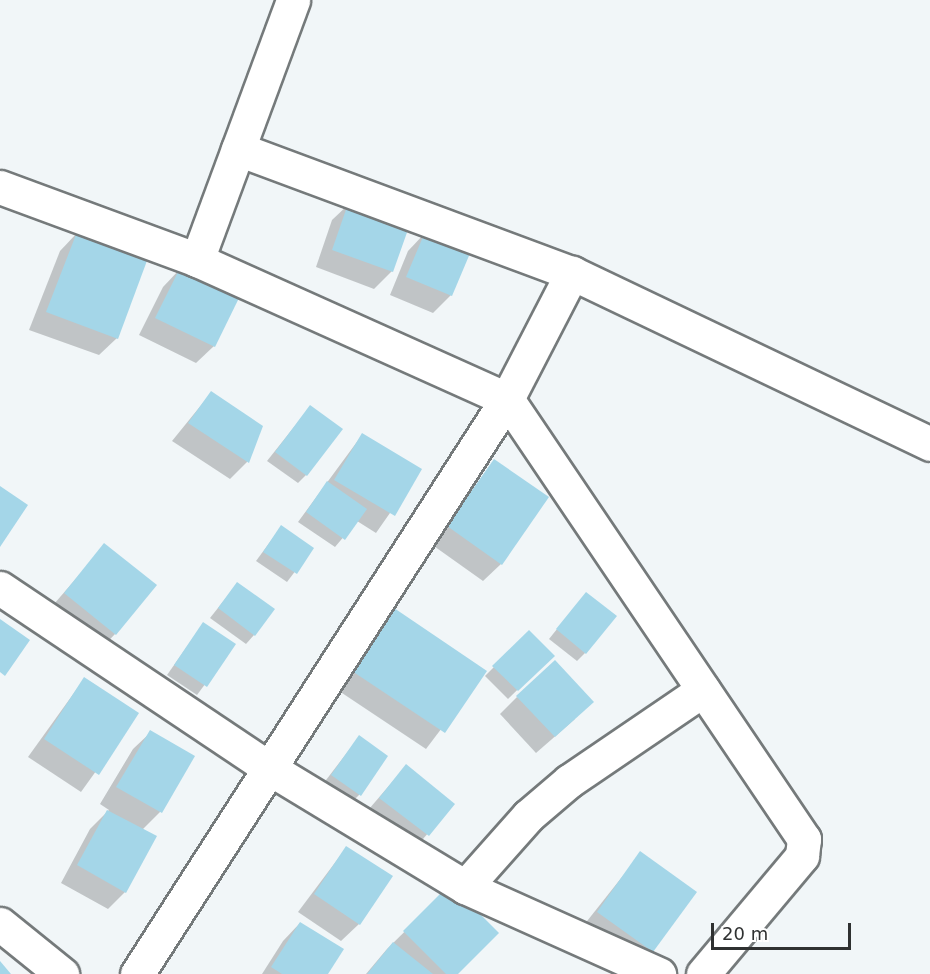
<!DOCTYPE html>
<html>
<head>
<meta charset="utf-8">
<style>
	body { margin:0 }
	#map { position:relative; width:930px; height:974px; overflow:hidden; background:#f1f6f8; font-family:"DejaVu Sans",sans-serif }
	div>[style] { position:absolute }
	.shadow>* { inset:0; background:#0003 }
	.building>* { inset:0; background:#a4d6e8 }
	.roads { filter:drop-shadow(2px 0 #757a7b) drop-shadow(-2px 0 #757a7b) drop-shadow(0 2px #757a7b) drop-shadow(0 -2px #757a7b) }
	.minor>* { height:33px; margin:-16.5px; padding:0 16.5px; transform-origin:16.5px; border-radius:16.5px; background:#fff }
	span { translate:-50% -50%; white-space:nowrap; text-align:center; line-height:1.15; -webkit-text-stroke:6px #fff; paint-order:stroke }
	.scale { position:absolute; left:711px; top:923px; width:140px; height:27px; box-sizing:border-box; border:3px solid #2f3131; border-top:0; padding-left:8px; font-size:18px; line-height:21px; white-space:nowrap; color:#2f3131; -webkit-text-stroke:4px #fff; paint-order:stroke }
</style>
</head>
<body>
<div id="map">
	<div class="shadow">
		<i style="clip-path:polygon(350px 203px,392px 271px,374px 289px,316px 267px,332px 220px)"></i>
		<i style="clip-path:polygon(77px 233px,117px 338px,99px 355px,29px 330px,60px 251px)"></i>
		<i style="clip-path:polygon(425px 233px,451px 295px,433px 313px,390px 295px,408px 251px)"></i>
		<i style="clip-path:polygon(180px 269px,214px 346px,196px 363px,139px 335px,163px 287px)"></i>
		<i style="clip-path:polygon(211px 393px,261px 426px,247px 462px,230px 479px,172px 441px)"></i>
		<i style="clip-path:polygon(310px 407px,306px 475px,298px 483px,267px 461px)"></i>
		<i style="clip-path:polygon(362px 435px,420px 470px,376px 533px,357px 521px,335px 547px,298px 522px)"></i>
		<i style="clip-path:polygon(494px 461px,501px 564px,483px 581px,431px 544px)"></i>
		<i style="clip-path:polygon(281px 527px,312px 549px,287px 582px,256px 561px)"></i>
		<i style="clip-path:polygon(105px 545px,115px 634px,98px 652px,48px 611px)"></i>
		<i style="clip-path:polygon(237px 584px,254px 635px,246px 644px,210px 618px)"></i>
		<i style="clip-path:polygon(578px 603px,585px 653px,577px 661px,549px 639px)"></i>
		<i style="clip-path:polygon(394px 610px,485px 671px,426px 749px,336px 689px)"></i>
		<i style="clip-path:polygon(203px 624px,234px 645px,197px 695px,167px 675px)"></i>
		<i style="clip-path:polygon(529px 632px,552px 656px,508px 699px,485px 676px)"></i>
		<i style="clip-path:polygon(84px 679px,137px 714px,81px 792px,28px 757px)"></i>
		<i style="clip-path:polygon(517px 697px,575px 719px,536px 753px,500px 714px)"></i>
		<i style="clip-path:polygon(151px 732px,160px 812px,142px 830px,125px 892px,108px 909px,61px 883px,90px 829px,109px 810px,100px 804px,133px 749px)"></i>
		<i style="clip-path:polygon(359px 737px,359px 795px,351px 803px,323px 784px)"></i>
		<i style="clip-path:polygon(406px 766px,453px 804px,411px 853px,363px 816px)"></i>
		<i style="clip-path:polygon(346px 848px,359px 924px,341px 941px,298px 912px)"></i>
		<i style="clip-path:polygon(641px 853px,652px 951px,635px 969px,580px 930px)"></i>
		<i style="clip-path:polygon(450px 887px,456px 974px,366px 974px,387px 949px)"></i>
		<i style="clip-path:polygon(300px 923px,327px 974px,262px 974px,283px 941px)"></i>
	</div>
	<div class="building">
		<i style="clip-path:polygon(349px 201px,410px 224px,393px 272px,332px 250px)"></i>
		<i style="clip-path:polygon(77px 232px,148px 258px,118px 339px,46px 312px)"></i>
		<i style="clip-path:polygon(425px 232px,471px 251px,452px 296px,406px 277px)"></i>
		<i style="clip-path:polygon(180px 268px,239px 298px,215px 347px,155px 318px)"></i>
		<i style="clip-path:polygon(211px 391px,263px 426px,249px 463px,188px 423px)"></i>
		<i style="clip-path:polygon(310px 405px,343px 429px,307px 476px,275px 452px)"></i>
		<i style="clip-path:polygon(362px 433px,422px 469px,395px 516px,334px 480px)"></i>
		<i style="clip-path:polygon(494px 459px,549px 497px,502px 565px,447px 526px)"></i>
		<i style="clip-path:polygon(327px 481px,367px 509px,345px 540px,306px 512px)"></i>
		<i style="clip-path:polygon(0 486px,28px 505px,0 547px)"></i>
		<i style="clip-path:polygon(281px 525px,314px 548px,297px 574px,263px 552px)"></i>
		<i style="clip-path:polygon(104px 543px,157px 585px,116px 635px,64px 593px)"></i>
		<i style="clip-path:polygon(237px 582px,275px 609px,255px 636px,218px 608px)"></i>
		<i style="clip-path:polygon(586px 592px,617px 616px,586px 654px,556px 629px)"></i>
		<i style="clip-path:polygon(394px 608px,487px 671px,445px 733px,352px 671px)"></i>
		<i style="clip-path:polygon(0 619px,30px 640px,5px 676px,0 672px)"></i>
		<i style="clip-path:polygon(203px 622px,236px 644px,207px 687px,174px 665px)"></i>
		<i style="clip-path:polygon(529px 630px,555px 656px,518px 691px,492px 666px)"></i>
		<i style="clip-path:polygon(555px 660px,594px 702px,555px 737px,516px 696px)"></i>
		<i style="clip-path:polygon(84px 677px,139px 713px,99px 775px,44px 739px)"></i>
		<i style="clip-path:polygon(150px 730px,195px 756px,162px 813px,116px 787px)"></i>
		<i style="clip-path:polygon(359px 735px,388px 756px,361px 796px,331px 775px)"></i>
		<i style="clip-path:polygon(406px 764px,455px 804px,429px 836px,379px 798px)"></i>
		<i style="clip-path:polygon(107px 810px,157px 836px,126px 893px,77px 865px)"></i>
		<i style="clip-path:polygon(346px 846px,393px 876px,360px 925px,314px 894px)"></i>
		<i style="clip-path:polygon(640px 851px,697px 892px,653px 952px,597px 912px)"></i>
		<i style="clip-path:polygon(450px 884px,499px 933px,458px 974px,446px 974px,403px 931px)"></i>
		<i style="clip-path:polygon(300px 922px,344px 949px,328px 974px,282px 974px,271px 967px)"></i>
		<i style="clip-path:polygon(393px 942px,433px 974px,367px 974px)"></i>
		<i style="clip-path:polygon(0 961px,11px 974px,0 974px)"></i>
	</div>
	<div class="roads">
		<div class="minor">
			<i style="left:238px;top:149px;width:356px;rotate:20.4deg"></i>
			<i style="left:572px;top:273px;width:397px;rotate:25.5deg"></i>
			<i style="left:0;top:187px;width:210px;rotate:20.3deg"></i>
			<i style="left:197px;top:260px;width:340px;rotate:24.2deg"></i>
			<i style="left:507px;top:399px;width:531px;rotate:55.98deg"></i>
			<i style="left:804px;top:839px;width:17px;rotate:97deg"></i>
			<i style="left:802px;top:856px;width:154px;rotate:130deg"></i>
			<i style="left:197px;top:260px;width:277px;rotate:-69.7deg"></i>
			<i style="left:0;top:588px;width:327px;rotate:33.8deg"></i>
			<i style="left:272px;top:770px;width:226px;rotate:31.2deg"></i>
			<i style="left:465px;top:887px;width:213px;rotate:24.2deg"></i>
			<i style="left:465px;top:887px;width:95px;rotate:-48.4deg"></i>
			<i style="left:528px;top:816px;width:54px;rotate:-40.5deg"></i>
			<i style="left:569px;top:781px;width:162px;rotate:-34.2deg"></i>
			<i style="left:0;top:924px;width:80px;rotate:38.9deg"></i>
			<i style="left:137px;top:974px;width:684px;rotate:-57.24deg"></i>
			<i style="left:507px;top:399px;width:142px;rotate:-62.7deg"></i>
		</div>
	</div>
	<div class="scale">20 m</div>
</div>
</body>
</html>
